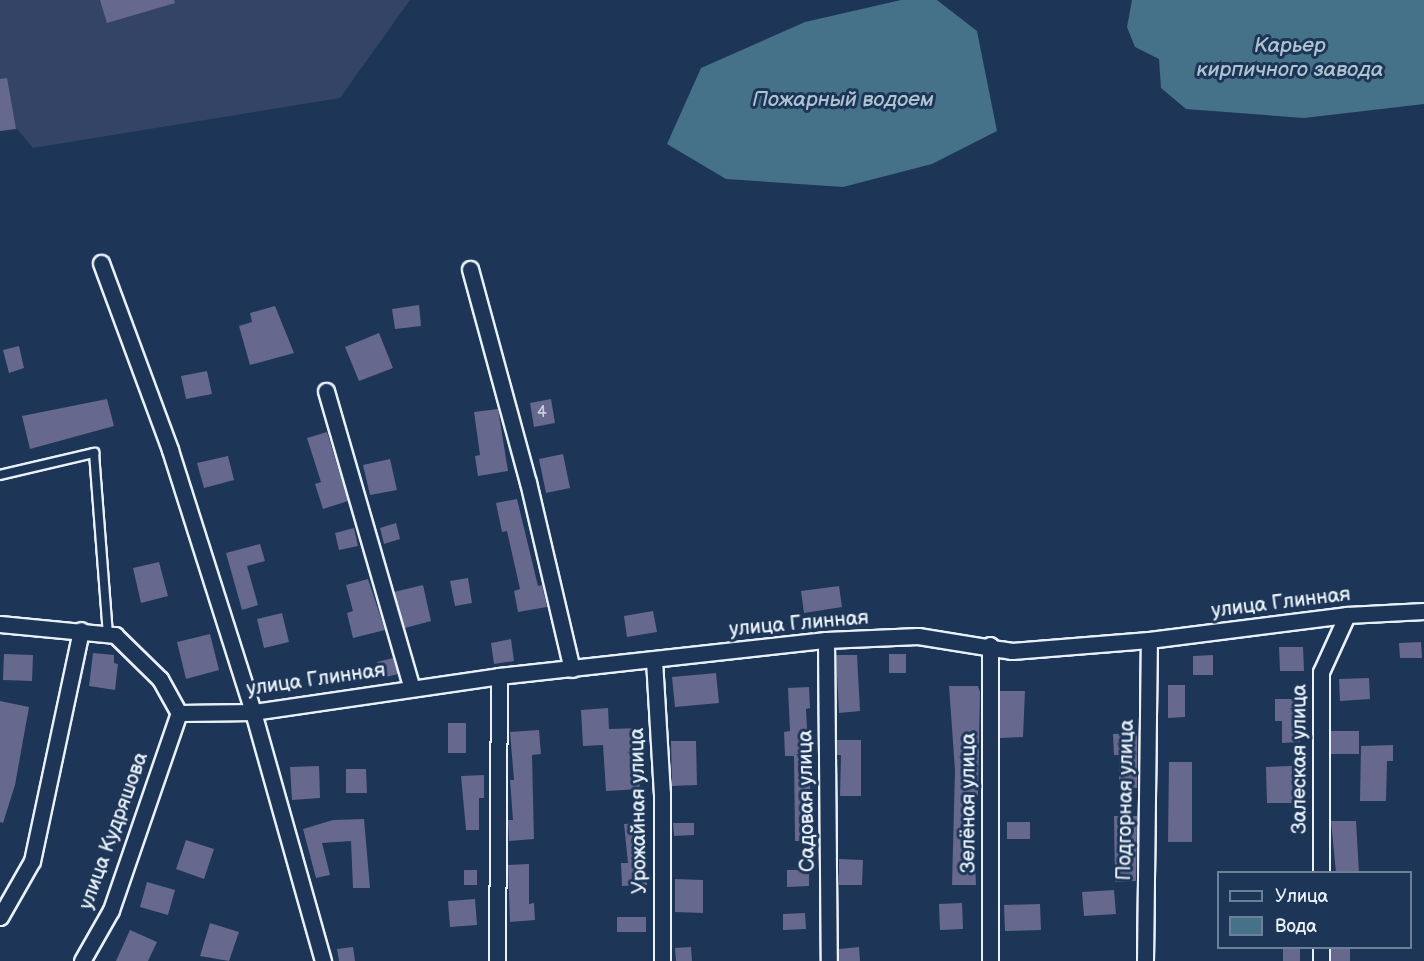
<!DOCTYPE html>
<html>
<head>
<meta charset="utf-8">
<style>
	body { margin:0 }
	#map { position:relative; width:1424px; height:961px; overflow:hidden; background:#1d3557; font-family:"Balsamiq Sans",sans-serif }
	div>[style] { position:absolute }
	.built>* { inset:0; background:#334467 }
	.water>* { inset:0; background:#457189 }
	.building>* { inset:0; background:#66688d }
	.roads { filter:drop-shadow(2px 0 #e8f1f8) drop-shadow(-2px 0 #e8f1f8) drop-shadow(0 2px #e8f1f8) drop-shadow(0 -2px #e8f1f8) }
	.lane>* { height:8px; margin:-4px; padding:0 4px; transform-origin:4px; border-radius:4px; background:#1d3557 }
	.street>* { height:15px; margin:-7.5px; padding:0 7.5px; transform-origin:7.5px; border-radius:7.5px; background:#1d3557 }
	span { translate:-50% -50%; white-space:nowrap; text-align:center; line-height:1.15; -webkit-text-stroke:6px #1d3557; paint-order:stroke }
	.number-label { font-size:16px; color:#c8cfdd }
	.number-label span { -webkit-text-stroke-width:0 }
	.street-label { font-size:20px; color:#e8f1f8 }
	.water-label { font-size:21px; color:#afc4d1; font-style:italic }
	.legend { position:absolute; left:1217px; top:871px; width:195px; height:78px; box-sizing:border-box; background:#1d3557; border:2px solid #6e8097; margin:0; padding:8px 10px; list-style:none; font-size:18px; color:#e8f1f8 }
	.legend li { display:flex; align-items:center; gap:12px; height:30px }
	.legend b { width:30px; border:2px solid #6e8097 }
</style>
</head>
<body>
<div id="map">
	<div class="built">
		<i style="clip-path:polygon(0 0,410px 0,340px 98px,33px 148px,0 109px)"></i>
	</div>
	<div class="water">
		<i style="clip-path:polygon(901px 0,937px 0,977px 31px,997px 131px,932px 164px,843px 187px,726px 179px,667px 144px,701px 68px,805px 22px)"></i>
		<i style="clip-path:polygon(1132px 0,1424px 0,1424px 104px,1304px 118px,1186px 109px,1161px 88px,1159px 59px,1135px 47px,1127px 27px)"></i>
	</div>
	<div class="building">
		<i style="clip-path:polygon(100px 0,174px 0,175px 3px,107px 23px)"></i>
		<i style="clip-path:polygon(7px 78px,16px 129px,0 131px,0 79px)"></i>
		<i style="clip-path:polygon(419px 305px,421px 326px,395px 329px,392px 309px)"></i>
		<i style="clip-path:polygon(275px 306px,294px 353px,250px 365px,239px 326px,252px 322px,250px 313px)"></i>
		<i style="clip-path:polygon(379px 333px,393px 368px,359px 381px,345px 347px)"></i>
		<i style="clip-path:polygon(19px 346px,24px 368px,9px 373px,3px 350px)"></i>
		<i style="clip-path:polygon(207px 371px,212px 394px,186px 399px,181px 376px)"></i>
		<i style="clip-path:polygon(107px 399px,114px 426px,30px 449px,22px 416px)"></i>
		<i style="clip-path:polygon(551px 399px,555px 423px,534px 427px,530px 403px)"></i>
		<i style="clip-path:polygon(498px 409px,508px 471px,478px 476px,475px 456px,480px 455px,474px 412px)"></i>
		<i style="clip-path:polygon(327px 432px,348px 501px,323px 509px,315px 484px,321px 482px,307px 438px)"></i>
		<i style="clip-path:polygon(563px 454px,570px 488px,546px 493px,539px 459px)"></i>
		<i style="clip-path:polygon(228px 456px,234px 480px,204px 488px,197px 463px)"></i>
		<i style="clip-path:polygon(390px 459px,397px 490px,370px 495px,363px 465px)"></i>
		<i style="clip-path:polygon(517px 499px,538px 586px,542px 585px,547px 607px,518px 612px,514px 591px,520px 589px,507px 531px,502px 532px,496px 503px)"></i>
		<i style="clip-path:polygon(396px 523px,400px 539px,384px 544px,380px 528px)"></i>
		<i style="clip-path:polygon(354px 528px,358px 546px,339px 550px,335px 533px)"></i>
		<i style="clip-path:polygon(260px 544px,265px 561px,247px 566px,258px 605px,242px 610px,226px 553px)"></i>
		<i style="clip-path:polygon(159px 562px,168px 596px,141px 603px,133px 568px)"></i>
		<i style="clip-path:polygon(468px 578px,472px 603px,455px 606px,450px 581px)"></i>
		<i style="clip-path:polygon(368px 579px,385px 630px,353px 638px,347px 613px,353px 611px,346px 585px)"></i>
		<i style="clip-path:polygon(423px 585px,431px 621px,405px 628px,394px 592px)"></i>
		<i style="clip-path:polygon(839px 586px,842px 607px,804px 613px,801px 591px)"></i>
		<i style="clip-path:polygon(653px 611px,657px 632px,627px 637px,624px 616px)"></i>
		<i style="clip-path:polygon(282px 613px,289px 642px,264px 648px,257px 619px)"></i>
		<i style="clip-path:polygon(210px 634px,219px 670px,186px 679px,177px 642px)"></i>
		<i style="clip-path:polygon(511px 639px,514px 661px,494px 664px,491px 643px)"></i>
		<i style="clip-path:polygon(1421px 642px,1422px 658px,1400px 658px,1399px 643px)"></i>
		<i style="clip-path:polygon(1279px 647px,1303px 647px,1304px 671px,1280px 671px)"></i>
		<i style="clip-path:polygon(93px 653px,114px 655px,114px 663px,118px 664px,115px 690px,89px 686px)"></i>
		<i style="clip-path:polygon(4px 654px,33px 655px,32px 681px,3px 680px)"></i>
		<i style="clip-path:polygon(889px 654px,906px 654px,906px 673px,889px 673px)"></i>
		<i style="clip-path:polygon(836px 655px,857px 655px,860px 711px,839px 713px)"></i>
		<i style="clip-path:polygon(1213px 655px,1213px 675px,1193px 675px,1193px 656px)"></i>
		<i style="clip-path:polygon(393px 658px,398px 674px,382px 678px,377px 662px)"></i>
		<i style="clip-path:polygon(716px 673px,719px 703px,675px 707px,672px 677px)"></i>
		<i style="clip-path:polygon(1369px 678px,1370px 699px,1340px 701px,1339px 679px)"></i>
		<i style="clip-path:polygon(1168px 685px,1185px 685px,1185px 717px,1168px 718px)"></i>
		<i style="clip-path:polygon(949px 686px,978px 686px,980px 692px,978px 796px,972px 796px,976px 885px,952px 885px,955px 770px)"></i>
		<i style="clip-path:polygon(809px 687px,810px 708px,806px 709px,813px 841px,795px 841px,794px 756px,785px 756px,784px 732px,790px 731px,788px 688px)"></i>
		<i style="clip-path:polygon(1000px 691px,1025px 691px,1023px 737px,1000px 738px)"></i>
		<i style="clip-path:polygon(1275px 699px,1300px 699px,1300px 742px,1282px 743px,1282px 721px,1275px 721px)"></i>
		<i style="clip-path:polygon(0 701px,29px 707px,15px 785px,3px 823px,0 822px)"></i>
		<i style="clip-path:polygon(608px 708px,609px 729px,643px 728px,644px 749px,637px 749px,640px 789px,606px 791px,603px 745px,583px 746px,581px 710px)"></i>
		<i style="clip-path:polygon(448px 723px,466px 723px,466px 753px,448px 753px)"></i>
		<i style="clip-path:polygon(539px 730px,541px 754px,532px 755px,534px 839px,509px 841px,508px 820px,513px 820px,510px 780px,514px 780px,510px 732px)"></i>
		<i style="clip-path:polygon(1331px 731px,1359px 731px,1359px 754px,1331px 754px)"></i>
		<i style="clip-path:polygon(1137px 733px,1137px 788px,1119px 788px,1119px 755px,1114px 755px,1113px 734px)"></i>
		<i style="clip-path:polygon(837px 740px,861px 740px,861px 796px,840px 796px,841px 755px,837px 755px)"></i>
		<i style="clip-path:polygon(671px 741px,696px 741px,697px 785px,672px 786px)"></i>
		<i style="clip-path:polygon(1393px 745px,1393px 761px,1387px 761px,1386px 801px,1360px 801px,1361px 746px)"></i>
		<i style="clip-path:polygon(1169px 762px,1192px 762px,1192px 842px,1168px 842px)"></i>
		<i style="clip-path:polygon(319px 766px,320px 798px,292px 800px,290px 767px)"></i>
		<i style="clip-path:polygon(1292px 766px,1293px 803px,1267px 803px,1266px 767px)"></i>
		<i style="clip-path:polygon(346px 769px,366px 769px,367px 793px,346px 793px)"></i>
		<i style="clip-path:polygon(484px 775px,484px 798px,479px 798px,479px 830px,466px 830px,461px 776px)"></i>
		<i style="clip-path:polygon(1114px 816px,1137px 816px,1136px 881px,1115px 882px)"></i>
		<i style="clip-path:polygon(364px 819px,370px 888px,353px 888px,351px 841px,322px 843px,330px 875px,316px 878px,303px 829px,333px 820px)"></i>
		<i style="clip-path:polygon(1331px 821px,1356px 821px,1359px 873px,1336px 873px)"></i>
		<i style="clip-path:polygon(1007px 822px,1030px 822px,1030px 839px,1007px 839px)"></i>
		<i style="clip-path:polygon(642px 823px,647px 885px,622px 886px,621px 863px,628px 863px,624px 824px)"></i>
		<i style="clip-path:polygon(673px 823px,694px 823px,694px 835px,674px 836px)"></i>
		<i style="clip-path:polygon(186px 840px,214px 849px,204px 879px,176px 869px)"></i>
		<i style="clip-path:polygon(839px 859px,863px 860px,862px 885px,839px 885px)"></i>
		<i style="clip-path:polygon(529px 864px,529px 904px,534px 903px,535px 920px,510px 922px,508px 865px)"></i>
		<i style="clip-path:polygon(464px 870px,477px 870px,477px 885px,464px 885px)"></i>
		<i style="clip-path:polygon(787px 870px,809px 870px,809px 886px,787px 887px)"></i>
		<i style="clip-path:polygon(675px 879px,703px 880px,703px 913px,675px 912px)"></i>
		<i style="clip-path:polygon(147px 882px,175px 890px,168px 915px,140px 907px)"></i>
		<i style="clip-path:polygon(1114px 890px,1116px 914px,1084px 916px,1082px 892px)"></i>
		<i style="clip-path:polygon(475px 899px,477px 925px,450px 927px,448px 901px)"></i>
		<i style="clip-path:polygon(962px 903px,963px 929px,940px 930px,939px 904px)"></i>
		<i style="clip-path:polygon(1040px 904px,1041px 930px,1005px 931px,1004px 905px)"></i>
		<i style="clip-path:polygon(805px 913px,806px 929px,783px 930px,783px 914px)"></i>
		<i style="clip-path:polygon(617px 917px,646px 917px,646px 932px,617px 932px)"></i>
		<i style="clip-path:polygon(210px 923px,239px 932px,229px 961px,200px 956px)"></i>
		<i style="clip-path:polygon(130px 930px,157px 942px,148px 961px,116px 961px)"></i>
		<i style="clip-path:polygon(353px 947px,355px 961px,339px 961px,337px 949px)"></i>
		<i style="clip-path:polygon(691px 947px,692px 961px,676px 961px,675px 948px)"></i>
		<i style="clip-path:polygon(859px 947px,860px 961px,839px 961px,839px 949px)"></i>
		<i style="clip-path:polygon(1283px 948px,1300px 948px,1300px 961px,1283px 961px)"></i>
		<i style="clip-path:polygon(1331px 948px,1350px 948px,1350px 961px,1331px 961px)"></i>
	</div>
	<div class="roads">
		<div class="lane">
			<i style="left:0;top:475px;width:97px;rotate:-13.2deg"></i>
			<i style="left:94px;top:453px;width:182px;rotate:85.6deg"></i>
		</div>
		<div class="street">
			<i style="left:101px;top:263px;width:199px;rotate:69.7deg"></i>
			<i style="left:170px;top:450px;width:275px;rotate:72.4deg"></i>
			<i style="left:253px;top:712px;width:259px;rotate:74.3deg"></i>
			<i style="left:470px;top:269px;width:221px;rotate:74.8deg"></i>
			<i style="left:528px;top:482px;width:192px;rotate:76.8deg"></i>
			<i style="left:326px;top:391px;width:309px;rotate:73.9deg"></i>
			<i style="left:0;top:624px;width:116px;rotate:5.5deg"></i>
			<i style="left:115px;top:635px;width:63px;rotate:44.4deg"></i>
			<i style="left:160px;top:679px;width:39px;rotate:61deg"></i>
			<i style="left:826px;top:640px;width:321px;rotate:89.5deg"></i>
			<i style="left:654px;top:660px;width:134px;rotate:86.6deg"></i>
			<i style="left:662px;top:794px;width:167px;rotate:90deg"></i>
			<i style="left:179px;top:713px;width:74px;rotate:-0.8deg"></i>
			<i style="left:253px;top:712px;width:249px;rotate:-8.3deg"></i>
			<i style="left:499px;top:676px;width:329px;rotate:-6.3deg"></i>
			<i style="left:826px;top:640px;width:92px;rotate:-2.5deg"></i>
			<i style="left:918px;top:636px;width:95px;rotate:9.1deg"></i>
			<i style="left:1012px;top:651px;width:137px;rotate:-4.6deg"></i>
			<i style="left:1149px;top:640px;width:200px;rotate:-7.2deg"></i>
			<i style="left:1347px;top:615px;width:77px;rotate:-3deg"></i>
			<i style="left:1321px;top:872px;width:200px;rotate:-90deg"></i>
			<i style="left:1321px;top:672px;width:63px;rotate:-65.5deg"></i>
			<i style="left:0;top:917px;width:64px;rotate:-60.3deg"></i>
			<i style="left:32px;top:861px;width:236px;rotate:-78deg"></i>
			<i style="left:1321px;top:948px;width:13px;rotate:90deg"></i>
			<i style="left:82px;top:961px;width:59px;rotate:-60.4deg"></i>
			<i style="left:111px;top:910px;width:208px;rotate:-71deg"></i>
			<i style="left:497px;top:961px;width:285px;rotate:-89.6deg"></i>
			<i style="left:990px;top:961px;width:316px;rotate:-90deg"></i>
			<i style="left:1145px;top:961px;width:321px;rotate:-89.3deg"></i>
		</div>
	</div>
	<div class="number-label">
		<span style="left:542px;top:413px">4</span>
	</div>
	<div class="street-label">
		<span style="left:1281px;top:603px;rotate:-7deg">улица Глинная</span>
		<span style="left:799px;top:624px;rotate:-5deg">улица Глинная</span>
		<span style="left:316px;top:680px;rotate:-8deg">улица Глинная</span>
		<span style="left:1300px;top:759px;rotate:-90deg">Залеская улица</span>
		<span style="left:1126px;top:800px;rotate:-89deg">Подгорная улица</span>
		<span style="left:807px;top:801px;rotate:-91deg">Садовая улица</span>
		<span style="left:969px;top:803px;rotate:-90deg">Зелёная улица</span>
		<span style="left:639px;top:811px;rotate:-91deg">Урожайная улица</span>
		<span style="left:114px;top:831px;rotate:-70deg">улица Кудряшова</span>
	</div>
	<div class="water-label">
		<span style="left:1290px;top:58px">Карьер<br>кирпичного завода</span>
		<span style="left:843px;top:100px">Пожарный водоем</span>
	</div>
	<ul class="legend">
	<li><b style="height:8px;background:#1d3557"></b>Улица</li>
	<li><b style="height:16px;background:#457189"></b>Вода</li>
	</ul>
</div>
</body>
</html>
